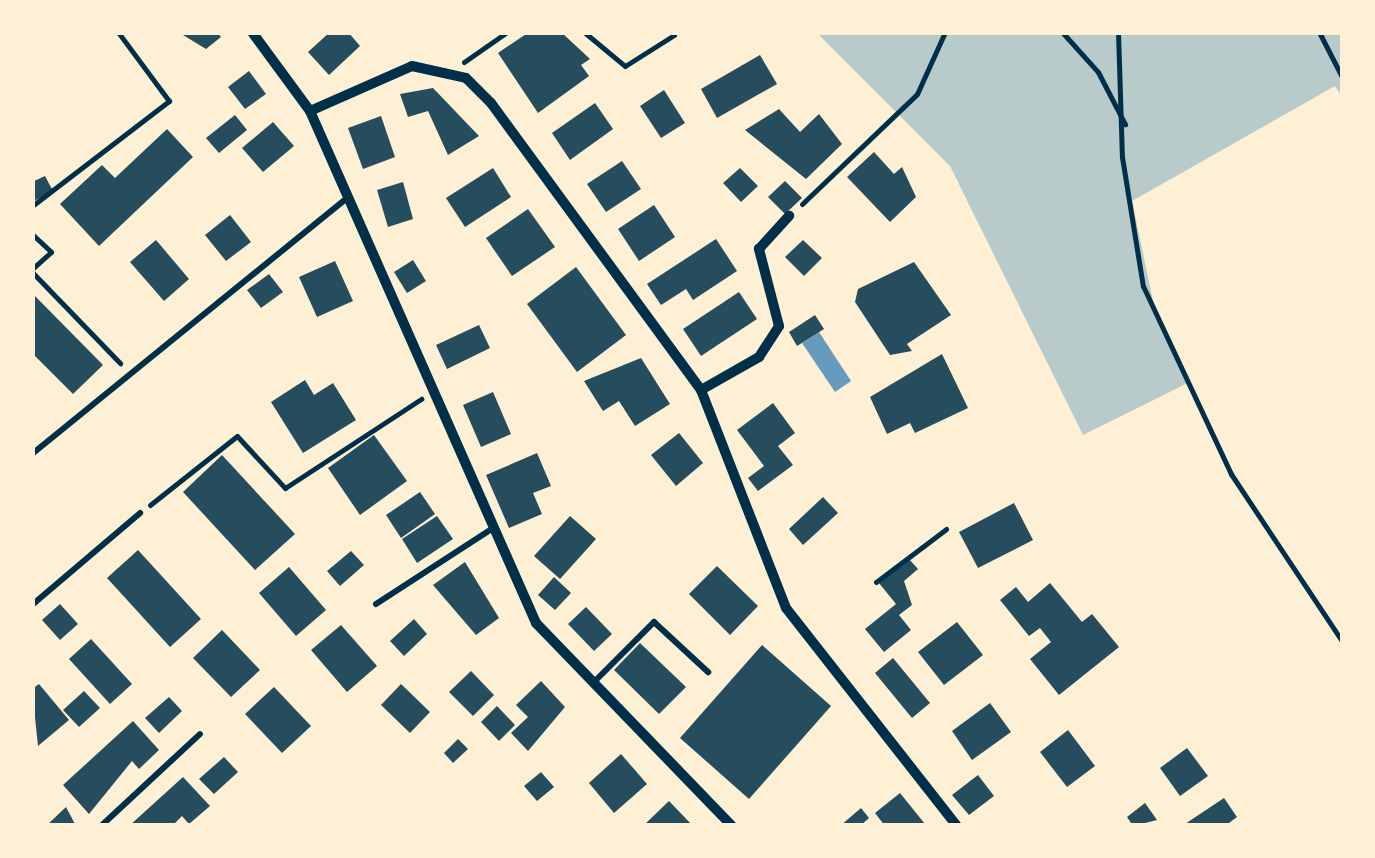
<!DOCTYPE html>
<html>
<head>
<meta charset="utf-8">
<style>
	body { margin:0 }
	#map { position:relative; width:1375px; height:858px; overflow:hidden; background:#fdf0d5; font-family:Barlow,sans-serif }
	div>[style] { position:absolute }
	.green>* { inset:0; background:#b9caca }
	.water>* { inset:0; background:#669bbc }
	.building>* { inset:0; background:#264d5e }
	.path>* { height:5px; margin:-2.5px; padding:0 2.5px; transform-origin:2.5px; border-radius:2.5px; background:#003049 }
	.service>* { height:6px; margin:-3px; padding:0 3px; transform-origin:3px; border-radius:3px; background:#003049 }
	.minor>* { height:10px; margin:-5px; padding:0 5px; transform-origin:5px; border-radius:5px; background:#003049 }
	span { translate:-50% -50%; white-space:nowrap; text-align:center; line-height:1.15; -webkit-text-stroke:10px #fdf0d5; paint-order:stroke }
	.frame { position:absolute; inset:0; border:35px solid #fdf0d5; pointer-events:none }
</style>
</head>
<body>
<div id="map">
	<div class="green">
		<i style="clip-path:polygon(817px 33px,1342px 33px,1342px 97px,1335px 86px,1132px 201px,1156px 315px,1188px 383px,1083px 435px,950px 166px)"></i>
	</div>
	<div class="water">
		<i style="clip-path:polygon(819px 332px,851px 381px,835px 392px,802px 343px)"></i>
	</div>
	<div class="building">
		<i style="clip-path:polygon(178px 32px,217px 32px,221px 37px,206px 49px)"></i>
		<i style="clip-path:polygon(330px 32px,348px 32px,360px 46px,329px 75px,308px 52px)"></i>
		<i style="clip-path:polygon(529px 32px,561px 32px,590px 59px,581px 65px,589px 76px,538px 113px,498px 53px)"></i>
		<i style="clip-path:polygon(760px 55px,777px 84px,717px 118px,701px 89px)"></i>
		<i style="clip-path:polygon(249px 71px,266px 94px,245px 109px,228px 87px)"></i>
		<i style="clip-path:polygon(433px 88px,479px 136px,448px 155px,428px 111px,408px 117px,400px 94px)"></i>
		<i style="clip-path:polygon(664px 90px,685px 123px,661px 138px,640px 106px)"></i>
		<i style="clip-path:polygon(595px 103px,613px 129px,570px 160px,552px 133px)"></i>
		<i style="clip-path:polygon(779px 109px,800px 132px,819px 114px,842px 144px,806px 179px,745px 130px)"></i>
		<i style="clip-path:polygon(235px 115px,247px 130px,219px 153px,206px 138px)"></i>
		<i style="clip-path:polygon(381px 116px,395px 157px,363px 169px,348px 128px)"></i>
		<i style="clip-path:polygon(273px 122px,294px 146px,263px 172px,242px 148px)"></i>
		<i style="clip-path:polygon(167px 129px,193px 157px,99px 246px,60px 204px,102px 165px,115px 178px)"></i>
		<i style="clip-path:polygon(874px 152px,894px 174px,902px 167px,916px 197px,890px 222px,847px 177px)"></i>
		<i style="clip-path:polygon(622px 161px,641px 189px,606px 212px,587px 184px)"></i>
		<i style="clip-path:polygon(493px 168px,511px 197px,465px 227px,446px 198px)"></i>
		<i style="clip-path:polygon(740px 168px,758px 186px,741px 202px,723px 183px)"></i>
		<i style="clip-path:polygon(45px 176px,53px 191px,34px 201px,32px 182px)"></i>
		<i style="clip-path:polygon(785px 181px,802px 198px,785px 214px,768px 197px)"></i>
		<i style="clip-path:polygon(403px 182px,413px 219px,388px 227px,377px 190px)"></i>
		<i style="clip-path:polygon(654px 205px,675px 237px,639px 261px,618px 229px)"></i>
		<i style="clip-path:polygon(528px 209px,555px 247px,512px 276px,486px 238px)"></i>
		<i style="clip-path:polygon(230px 215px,251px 242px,226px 261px,205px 235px)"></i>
		<i style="clip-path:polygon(716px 239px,737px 271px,693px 300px,686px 289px,661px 305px,647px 284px)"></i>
		<i style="clip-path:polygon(156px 240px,189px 279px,164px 301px,130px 262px)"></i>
		<i style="clip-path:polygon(803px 240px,822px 258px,804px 276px,785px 257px)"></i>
		<i style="clip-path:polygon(413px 260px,426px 281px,407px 293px,394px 272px)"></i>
		<i style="clip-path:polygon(335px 261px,353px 301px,317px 317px,299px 277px)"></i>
		<i style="clip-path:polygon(914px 262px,951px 315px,907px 344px,912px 351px,890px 355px,855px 302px,858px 289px)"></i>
		<i style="clip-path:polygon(576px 267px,626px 335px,577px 372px,527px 304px)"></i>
		<i style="clip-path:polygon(269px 274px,283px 292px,261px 308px,247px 290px)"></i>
		<i style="clip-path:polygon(739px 292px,757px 319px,701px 356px,683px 329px)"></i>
		<i style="clip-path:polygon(32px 293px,103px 365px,73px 394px,32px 353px)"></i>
		<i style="clip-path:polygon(815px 315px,824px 329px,797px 346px,789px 332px)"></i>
		<i style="clip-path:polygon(479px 325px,490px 348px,447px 369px,436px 345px)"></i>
		<i style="clip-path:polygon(942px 354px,968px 408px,915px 433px,910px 423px,887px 434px,870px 397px)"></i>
		<i style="clip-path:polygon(641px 358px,670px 404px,635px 426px,619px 401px,603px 411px,584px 381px)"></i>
		<i style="clip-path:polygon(305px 380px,314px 395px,333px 383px,356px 420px,303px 453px,271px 402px)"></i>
		<i style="clip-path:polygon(493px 392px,511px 434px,481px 447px,463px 405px)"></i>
		<i style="clip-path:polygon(773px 403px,795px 433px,778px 446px,793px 465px,758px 491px,748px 478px,764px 466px,737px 430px)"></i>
		<i style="clip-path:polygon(679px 433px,703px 463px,676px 486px,651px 455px)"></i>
		<i style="clip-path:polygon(374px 435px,407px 481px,360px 515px,328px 468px)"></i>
		<i style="clip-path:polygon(537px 453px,551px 486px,533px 493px,542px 514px,509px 528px,486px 475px)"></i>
		<i style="clip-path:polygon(222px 455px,295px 534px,255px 570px,183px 492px)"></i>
		<i style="clip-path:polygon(420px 492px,435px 514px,401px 538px,386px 515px)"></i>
		<i style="clip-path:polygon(823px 497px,838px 513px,803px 545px,789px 529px)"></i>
		<i style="clip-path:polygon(1014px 503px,1033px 540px,978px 568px,959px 532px)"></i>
		<i style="clip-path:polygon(437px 516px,453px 539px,417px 563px,402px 539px)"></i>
		<i style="clip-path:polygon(570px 516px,596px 539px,560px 579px,534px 556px)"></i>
		<i style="clip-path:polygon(138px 550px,201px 619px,170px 647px,107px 578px)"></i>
		<i style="clip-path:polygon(351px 551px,364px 565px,340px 586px,327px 571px)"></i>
		<i style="clip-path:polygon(908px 558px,918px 569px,904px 581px,912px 605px,899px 615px,911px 630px,884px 652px,865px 629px,896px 604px,879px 583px)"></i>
		<i style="clip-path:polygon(465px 562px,499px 618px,476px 635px,433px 585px)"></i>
		<i style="clip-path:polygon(717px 566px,758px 606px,730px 635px,689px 594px)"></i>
		<i style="clip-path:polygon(289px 567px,326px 610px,296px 636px,259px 593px)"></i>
		<i style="clip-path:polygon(554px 577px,571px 593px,555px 610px,538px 595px)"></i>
		<i style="clip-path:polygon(1050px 583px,1082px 622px,1092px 614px,1119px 647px,1059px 695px,1030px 659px,1051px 642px,1040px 628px,1029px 636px,1000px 600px,1016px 587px,1028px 602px)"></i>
		<i style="clip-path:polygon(60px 604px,78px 624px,60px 640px,42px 620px)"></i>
		<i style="clip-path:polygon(586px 607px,612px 634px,594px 651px,568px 624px)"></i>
		<i style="clip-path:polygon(414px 619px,427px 634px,404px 656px,390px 641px)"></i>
		<i style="clip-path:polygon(957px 622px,983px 655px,944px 685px,918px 652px)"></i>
		<i style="clip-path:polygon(341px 625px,377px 666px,347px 692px,311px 650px)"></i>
		<i style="clip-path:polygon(222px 630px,260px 670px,231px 697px,193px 658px)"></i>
		<i style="clip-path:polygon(91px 639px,132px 684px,110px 704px,69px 659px)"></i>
		<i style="clip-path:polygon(640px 643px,686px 687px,659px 714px,614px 670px)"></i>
		<i style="clip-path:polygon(762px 645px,831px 706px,749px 799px,680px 738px)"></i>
		<i style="clip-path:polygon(893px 658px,930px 703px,912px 718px,875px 673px)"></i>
		<i style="clip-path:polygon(471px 671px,494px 695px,473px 716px,449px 692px)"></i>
		<i style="clip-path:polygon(541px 681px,565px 707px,528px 751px,511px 733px,528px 717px,516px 705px)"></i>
		<i style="clip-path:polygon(39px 684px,69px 720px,38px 746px,32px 689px)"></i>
		<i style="clip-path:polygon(401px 684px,430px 712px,410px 733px,381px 705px)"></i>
		<i style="clip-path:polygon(274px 687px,311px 726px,282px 753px,245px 714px)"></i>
		<i style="clip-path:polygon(84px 691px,100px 708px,79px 727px,63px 710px)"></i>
		<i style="clip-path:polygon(169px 697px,182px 711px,159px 733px,145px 718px)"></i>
		<i style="clip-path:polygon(990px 703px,1011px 732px,972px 760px,952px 731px)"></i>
		<i style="clip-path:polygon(497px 706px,515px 725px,499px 741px,481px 722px)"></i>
		<i style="clip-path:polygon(133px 721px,159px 750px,139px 769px,132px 761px,89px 814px,63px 785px)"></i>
		<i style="clip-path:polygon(1068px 730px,1095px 766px,1067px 787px,1040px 752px)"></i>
		<i style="clip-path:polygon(458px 739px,468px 749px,453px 763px,444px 753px)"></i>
		<i style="clip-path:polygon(1187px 748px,1208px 776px,1180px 796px,1160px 768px)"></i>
		<i style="clip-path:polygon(621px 754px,647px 784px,614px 813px,589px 783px)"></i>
		<i style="clip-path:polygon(224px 757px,238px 772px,214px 794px,199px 779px)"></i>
		<i style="clip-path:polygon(541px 772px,554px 787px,537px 801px,524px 786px)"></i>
		<i style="clip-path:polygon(978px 775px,994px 796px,969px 815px,952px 795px)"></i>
		<i style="clip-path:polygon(183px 777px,210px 806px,189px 824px,182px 816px,172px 826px,129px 826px)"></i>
		<i style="clip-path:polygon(900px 793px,925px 824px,923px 826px,885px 826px,875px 813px)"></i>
		<i style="clip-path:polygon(1224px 798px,1237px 817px,1225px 826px,1182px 826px)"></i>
		<i style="clip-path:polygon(669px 801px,693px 826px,643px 826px)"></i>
		<i style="clip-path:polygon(1145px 803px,1157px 820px,1133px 826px,1127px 817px)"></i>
		<i style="clip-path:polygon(66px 807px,76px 826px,46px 826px)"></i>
		<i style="clip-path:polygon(861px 808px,869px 818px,860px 826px,840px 826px)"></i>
	</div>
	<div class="path">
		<i style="left:584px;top:32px;width:53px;rotate:39.7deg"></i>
		<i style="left:625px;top:66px;width:58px;rotate:-32.3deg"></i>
		<i style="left:1062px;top:32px;width:54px;rotate:48deg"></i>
		<i style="left:1098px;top:72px;width:59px;rotate:62.6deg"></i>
		<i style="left:1118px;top:32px;width:125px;rotate:88.2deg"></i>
		<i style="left:1122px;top:157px;width:131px;rotate:80.8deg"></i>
		<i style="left:1143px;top:286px;width:208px;rotate:64.9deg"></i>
		<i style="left:1231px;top:474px;width:201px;rotate:56.4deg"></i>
		<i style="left:1319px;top:32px;width:51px;rotate:62.9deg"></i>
		<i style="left:464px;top:62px;width:52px;rotate:-34.9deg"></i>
		<i style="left:802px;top:204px;width:159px;rotate:-43.7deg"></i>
		<i style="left:917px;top:94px;width:68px;rotate:-65.7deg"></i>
		<i style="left:32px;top:206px;width:173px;rotate:-37.5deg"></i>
		<i style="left:169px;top:101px;width:86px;rotate:-126.5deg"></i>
		<i style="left:32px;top:234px;width:26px;rotate:43deg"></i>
		<i style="left:51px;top:252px;width:25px;rotate:138deg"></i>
		<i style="left:32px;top:272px;width:127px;rotate:46deg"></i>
		<i style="left:150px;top:505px;width:111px;rotate:-38.4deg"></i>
		<i style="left:237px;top:436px;width:71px;rotate:47.3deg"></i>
		<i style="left:285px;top:488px;width:163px;rotate:-33.2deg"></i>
		<i style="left:876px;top:582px;width:88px;rotate:-37.1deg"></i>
	</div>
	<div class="service">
		<i style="left:32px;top:454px;width:405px;rotate:-39.1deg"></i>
		<i style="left:376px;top:604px;width:136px;rotate:-33deg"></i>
		<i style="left:32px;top:605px;width:142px;rotate:-40.4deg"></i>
		<i style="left:594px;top:682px;width:85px;rotate:-45deg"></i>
		<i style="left:654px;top:622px;width:74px;rotate:42.8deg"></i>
		<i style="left:101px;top:826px;width:135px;rotate:-42.9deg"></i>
	</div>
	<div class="minor">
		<i style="left:252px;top:32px;width:98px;rotate:53.7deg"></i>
		<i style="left:310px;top:111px;width:560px;rotate:66.18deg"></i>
		<i style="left:536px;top:623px;width:282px;rotate:46deg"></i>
		<i style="left:310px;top:111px;width:111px;rotate:-23.8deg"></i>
		<i style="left:412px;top:66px;width:55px;rotate:12.5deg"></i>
		<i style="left:466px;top:78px;width:35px;rotate:45deg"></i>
		<i style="left:491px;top:103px;width:356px;rotate:53.8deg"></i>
		<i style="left:701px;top:390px;width:234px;rotate:68.7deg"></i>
		<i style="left:786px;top:608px;width:277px;rotate:51.9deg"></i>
		<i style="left:701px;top:390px;width:67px;rotate:-29.6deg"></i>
		<i style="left:759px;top:357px;width:37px;rotate:-57deg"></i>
		<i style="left:779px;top:326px;width:80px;rotate:-104.6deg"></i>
		<i style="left:759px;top:249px;width:45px;rotate:-47.7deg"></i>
	</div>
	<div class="frame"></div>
</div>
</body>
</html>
